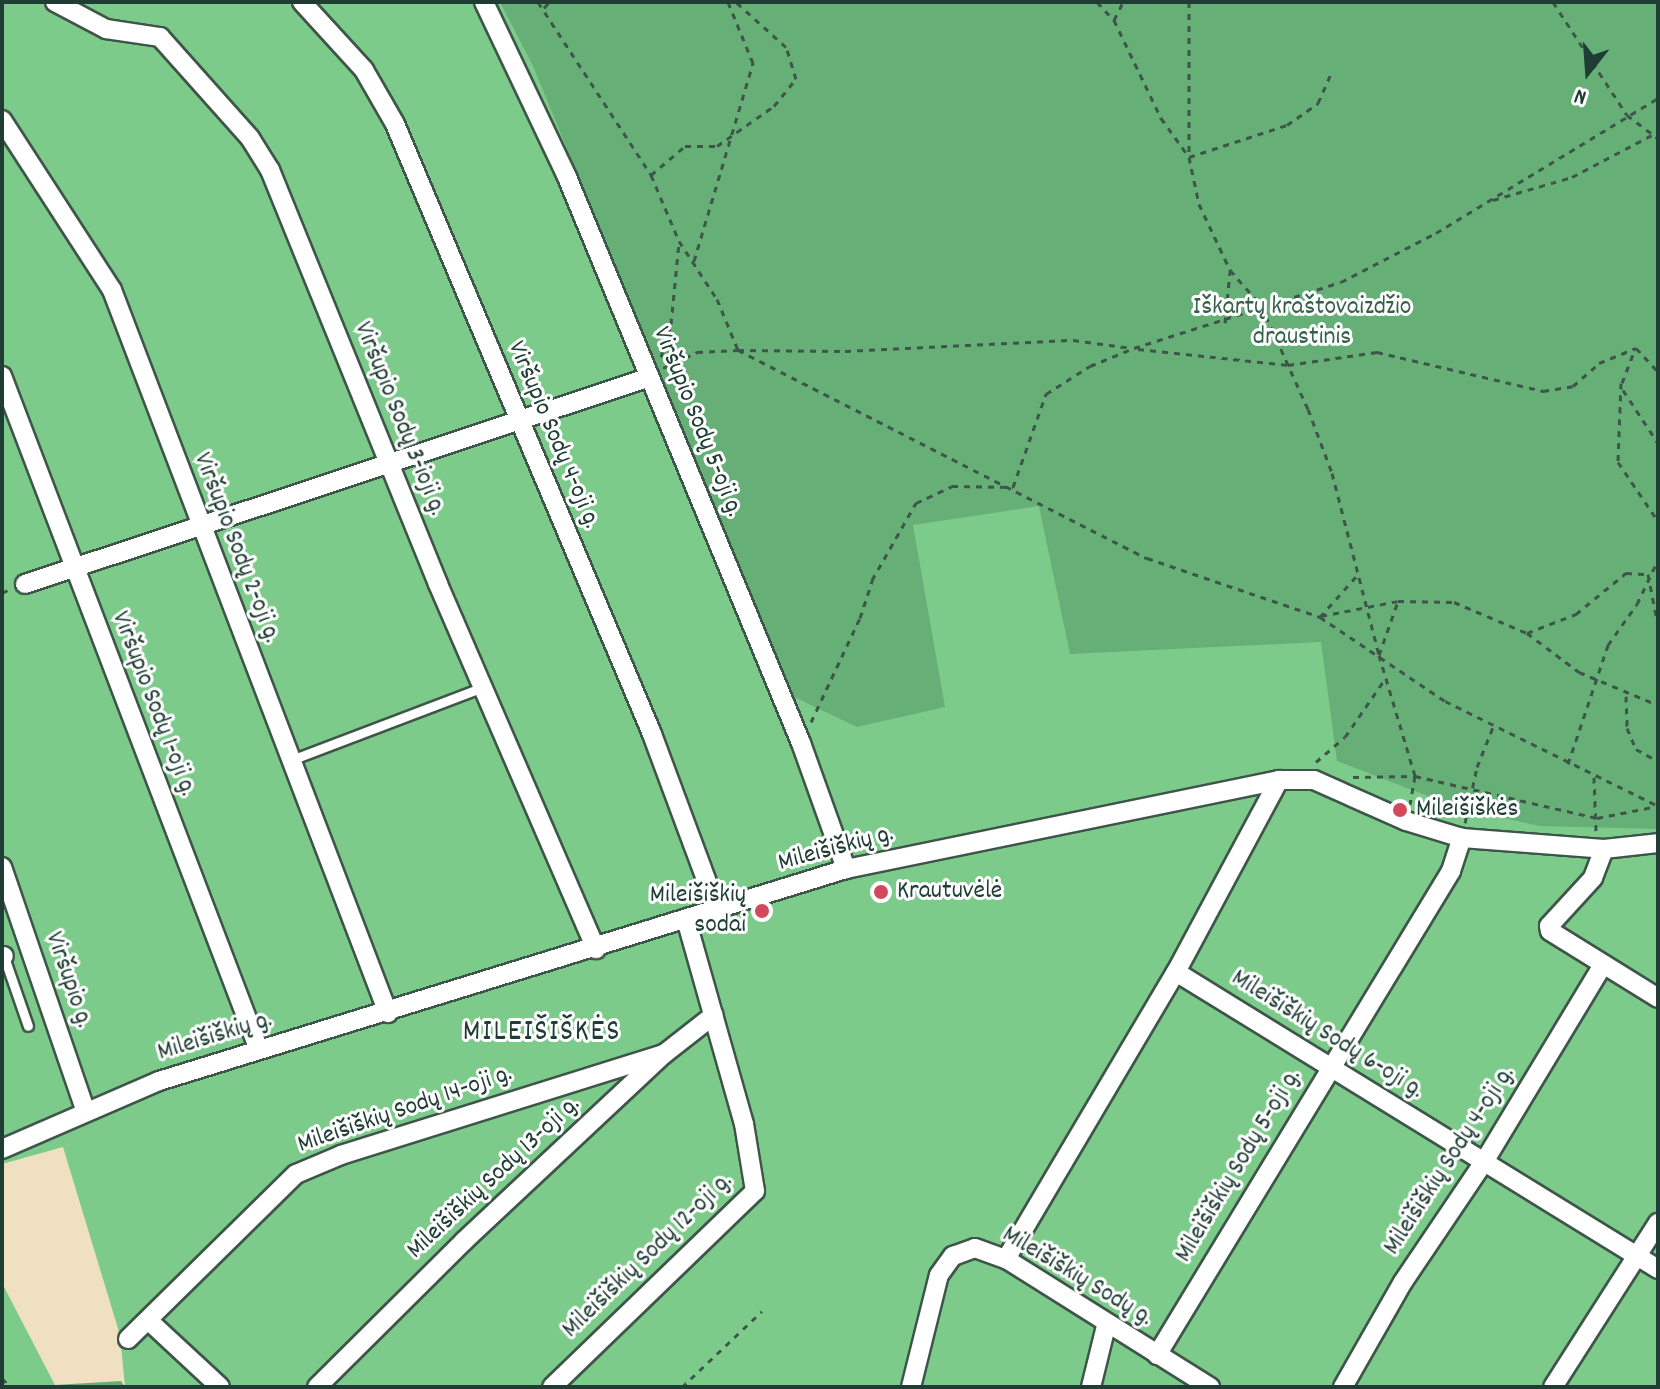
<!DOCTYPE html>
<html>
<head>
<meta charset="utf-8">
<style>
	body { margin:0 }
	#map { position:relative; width:1660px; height:1389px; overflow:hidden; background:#efe0c1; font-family:Dekko,sans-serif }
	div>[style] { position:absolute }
	.green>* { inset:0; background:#7dcb8a }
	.forest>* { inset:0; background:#66af76 }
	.path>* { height:3px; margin-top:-1.5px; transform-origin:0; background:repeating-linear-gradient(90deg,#3e5549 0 6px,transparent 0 12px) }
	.roads { filter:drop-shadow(2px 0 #3e5549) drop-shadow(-2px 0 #3e5549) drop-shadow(0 2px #3e5549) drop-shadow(0 -2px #3e5549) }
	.service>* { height:9px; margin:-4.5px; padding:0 4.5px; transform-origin:4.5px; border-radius:4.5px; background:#fff }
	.minor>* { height:18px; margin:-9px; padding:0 9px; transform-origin:9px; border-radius:9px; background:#fff }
	.dots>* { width:22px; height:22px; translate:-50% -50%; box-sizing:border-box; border:4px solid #fff; border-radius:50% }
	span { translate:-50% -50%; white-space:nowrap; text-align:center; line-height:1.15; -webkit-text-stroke:6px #fff; paint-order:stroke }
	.park-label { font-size:26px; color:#36604a }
	.street-label { font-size:26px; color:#1f3d34 }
	.poi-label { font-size:26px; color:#1f3d34 }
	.left { translate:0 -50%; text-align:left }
	.right { translate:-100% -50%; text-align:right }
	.quarter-label { font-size:30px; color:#1f3d34; letter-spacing:2px }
	.frame { position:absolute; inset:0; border:4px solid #1f3d34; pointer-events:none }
	.north { position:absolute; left:1548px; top:32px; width:80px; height:80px; -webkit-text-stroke:6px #fff; paint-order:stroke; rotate:197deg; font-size:22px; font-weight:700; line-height:32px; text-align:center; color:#1f3d34 }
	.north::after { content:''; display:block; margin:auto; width:28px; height:36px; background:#1f3d34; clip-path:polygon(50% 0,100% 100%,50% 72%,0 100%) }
</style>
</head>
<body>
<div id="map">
	<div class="green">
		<i style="clip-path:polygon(2px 2px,1658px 2px,1658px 1387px,125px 1387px,120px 1335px,63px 1147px,2px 1164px)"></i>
		<i style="clip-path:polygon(2px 1283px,55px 1385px,54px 1387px,2px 1387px)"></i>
	</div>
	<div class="forest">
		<i style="clip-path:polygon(500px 2px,1658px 2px,1658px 829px,1540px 826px,1459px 808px,1337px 761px,1321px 642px,1070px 654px,1039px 506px,913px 525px,945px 707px,857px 727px,792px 696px,533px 66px)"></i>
		<i style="clip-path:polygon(121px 1381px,125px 1387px,54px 1387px,55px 1385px)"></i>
	</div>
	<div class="path">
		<i style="left:538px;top:2px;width:207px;rotate:56.8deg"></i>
		<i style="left:651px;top:175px;width:72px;rotate:67deg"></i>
		<i style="left:679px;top:241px;width:69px;rotate:56.8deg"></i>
		<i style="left:717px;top:299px;width:55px;rotate:67.6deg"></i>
		<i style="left:738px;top:350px;width:459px;rotate:27deg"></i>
		<i style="left:1147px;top:558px;width:183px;rotate:18.8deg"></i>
		<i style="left:1320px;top:617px;width:151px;rotate:33.9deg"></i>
		<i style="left:1445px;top:701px;width:237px;rotate:26.2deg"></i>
		<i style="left:1097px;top:2px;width:25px;rotate:47deg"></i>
		<i style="left:1114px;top:20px;width:109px;rotate:64.4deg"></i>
		<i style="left:1161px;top:118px;width:48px;rotate:54.3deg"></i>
		<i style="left:1189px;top:157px;width:103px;rotate:-18.1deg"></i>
		<i style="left:1287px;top:125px;width:38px;rotate:-35deg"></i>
		<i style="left:1318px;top:103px;width:34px;rotate:-66deg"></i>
		<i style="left:1189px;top:2px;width:155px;rotate:90deg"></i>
		<i style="left:1189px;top:157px;width:48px;rotate:78deg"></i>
		<i style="left:1199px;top:204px;width:73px;rotate:64.8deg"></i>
		<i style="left:1230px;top:270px;width:47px;rotate:48.5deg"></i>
		<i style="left:1261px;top:305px;width:114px;rotate:65.7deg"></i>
		<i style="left:1308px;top:409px;width:68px;rotate:69.4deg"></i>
		<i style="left:1332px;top:473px;width:188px;rotate:75.5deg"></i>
		<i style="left:1379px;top:655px;width:57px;rotate:-70.6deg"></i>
		<i style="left:1553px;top:2px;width:135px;rotate:56.8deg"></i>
		<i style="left:1627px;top:115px;width:39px;rotate:37deg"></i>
		<i style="left:544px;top:8px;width:8px;rotate:-50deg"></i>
		<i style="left:1114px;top:20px;width:20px;rotate:-63deg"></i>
		<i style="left:651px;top:175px;width:45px;rotate:-40.5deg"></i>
		<i style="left:685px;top:146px;width:32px"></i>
		<i style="left:717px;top:146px;width:70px;rotate:-35.1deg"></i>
		<i style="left:774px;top:106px;width:35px;rotate:-51deg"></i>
		<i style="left:796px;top:79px;width:34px;rotate:-107deg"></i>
		<i style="left:786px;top:47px;width:67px;rotate:-138deg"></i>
		<i style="left:1493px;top:200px;width:82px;rotate:-16.2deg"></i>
		<i style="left:1572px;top:177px;width:90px;rotate:-27.7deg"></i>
		<i style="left:694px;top:261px;width:207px;rotate:-73.4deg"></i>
		<i style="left:753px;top:63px;width:66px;rotate:-112.3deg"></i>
		<i style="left:1225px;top:323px;width:52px;rotate:-84.5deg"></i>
		<i style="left:1138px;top:349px;width:151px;rotate:6.1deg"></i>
		<i style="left:1288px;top:365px;width:90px;rotate:-8.3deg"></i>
		<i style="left:1377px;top:352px;width:171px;rotate:13.2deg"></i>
		<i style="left:1543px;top:391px;width:30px;rotate:-9deg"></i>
		<i style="left:1573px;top:386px;width:35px;rotate:-41deg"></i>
		<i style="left:1599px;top:363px;width:40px;rotate:-22deg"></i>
		<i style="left:1636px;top:348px;width:33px;rotate:47deg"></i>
		<i style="left:661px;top:357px;width:34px;rotate:-73deg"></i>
		<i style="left:671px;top:324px;width:81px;rotate:-84.4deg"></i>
		<i style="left:663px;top:368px;width:38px;rotate:-25deg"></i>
		<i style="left:697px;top:352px;width:41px;rotate:-2.8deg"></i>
		<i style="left:738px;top:350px;width:107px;rotate:0.5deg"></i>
		<i style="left:845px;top:351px;width:228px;rotate:-2.8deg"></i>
		<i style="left:1073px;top:340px;width:59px;rotate:7.9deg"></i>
		<i style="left:1621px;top:383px;width:79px;rotate:92.2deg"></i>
		<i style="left:1618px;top:462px;width:71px;rotate:55.9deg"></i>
		<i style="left:1622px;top:383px;width:36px;rotate:-69deg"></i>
		<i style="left:1623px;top:390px;width:64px;rotate:56.6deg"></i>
		<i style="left:2px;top:593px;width:9px;rotate:-27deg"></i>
		<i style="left:1321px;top:616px;width:78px;rotate:-11deg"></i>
		<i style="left:1398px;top:601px;width:56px;rotate:1deg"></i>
		<i style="left:1454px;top:602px;width:79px;rotate:23deg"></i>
		<i style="left:1527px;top:633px;width:65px;rotate:36.9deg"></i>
		<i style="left:1579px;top:672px;width:86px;rotate:22.7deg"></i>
		<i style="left:1320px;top:617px;width:60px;rotate:-48.4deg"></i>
		<i style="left:1527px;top:633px;width:53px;rotate:-21.2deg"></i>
		<i style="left:1576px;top:614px;width:65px;rotate:-39.4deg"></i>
		<i style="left:1626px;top:573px;width:22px;rotate:3deg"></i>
		<i style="left:1648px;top:574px;width:53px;rotate:79.1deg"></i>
		<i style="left:1379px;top:655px;width:126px;rotate:73.4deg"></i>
		<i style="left:1415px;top:776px;width:29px;rotate:100deg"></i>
		<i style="left:1626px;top:696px;width:32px;rotate:88deg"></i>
		<i style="left:1627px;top:728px;width:23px;rotate:67deg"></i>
		<i style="left:1636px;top:749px;width:25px;rotate:29deg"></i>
		<i style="left:811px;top:722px;width:115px;rotate:-64.8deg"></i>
		<i style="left:860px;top:618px;width:40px;rotate:-72deg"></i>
		<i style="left:872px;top:580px;width:89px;rotate:-60.3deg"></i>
		<i style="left:916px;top:503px;width:40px;rotate:-25deg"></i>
		<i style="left:952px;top:486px;width:61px;rotate:0.9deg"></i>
		<i style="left:1013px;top:487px;width:99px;rotate:-70.5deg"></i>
		<i style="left:1046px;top:394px;width:52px;rotate:-32.5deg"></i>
		<i style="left:1090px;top:366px;width:48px;rotate:-22.2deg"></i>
		<i style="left:1134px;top:348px;width:217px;rotate:-17.7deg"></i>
		<i style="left:1341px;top:282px;width:107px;rotate:-27.3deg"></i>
		<i style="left:1436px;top:233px;width:260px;rotate:-31.3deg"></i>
		<i style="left:1316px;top:762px;width:38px;rotate:-41deg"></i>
		<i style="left:1345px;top:737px;width:70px;rotate:-55.4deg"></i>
		<i style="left:1568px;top:764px;width:126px;rotate:-71.4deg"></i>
		<i style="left:1608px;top:645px;width:50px;rotate:-54.7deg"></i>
		<i style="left:1637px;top:604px;width:49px;rotate:-64.5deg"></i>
		<i style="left:1353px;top:777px;width:62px;rotate:-0.9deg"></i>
		<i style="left:1415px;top:776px;width:187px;rotate:13deg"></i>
		<i style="left:1597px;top:818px;width:62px;rotate:-11.1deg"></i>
		<i style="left:1594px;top:777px;width:55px;rotate:87.9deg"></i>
		<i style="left:1465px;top:823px;width:57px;rotate:-77.9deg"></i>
		<i style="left:1477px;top:767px;width:43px;rotate:-68.2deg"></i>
		<i style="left:2px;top:1378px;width:12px;rotate:48deg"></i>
		<i style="left:682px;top:1387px;width:110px;rotate:-43.5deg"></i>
	</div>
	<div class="roads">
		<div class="service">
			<i style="left:291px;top:760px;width:205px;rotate:-20.8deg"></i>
			<i style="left:3px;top:954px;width:76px;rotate:70.9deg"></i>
		</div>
		<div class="minor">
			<i style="left:55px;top:2px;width:58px;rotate:27.9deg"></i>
			<i style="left:106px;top:29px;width:55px;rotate:8.4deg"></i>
			<i style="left:160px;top:37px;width:135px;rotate:48.3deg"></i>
			<i style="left:250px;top:138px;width:38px;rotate:58deg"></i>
			<i style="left:270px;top:170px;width:447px;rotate:67.9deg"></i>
			<i style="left:438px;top:584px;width:398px;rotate:66.6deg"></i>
			<i style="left:302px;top:2px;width:92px;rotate:47.6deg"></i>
			<i style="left:364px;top:70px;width:62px;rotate:60.1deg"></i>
			<i style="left:395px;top:124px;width:662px;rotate:67.15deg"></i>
			<i style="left:652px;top:734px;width:189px;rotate:69.6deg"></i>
			<i style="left:484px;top:2px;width:194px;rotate:64.6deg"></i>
			<i style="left:567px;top:177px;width:612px;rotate:67.54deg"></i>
			<i style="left:801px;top:743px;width:134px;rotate:70.3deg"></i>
			<i style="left:2px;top:120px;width:202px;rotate:57.1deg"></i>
			<i style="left:112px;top:290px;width:774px;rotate:69.11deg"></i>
			<i style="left:2px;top:376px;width:721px;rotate:69.13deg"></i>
			<i style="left:25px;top:584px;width:658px;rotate:-18.32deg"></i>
			<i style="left:1279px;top:780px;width:218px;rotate:118.2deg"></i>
			<i style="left:1176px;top:972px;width:566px;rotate:31.64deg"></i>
			<i style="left:1604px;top:849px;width:31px;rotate:111deg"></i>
			<i style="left:1593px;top:878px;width:65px;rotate:132.5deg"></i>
			<i style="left:1549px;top:926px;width:5px;rotate:79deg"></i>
			<i style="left:1550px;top:931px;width:127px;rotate:31.8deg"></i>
			<i style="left:2px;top:867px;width:257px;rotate:71.1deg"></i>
			<i style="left:2px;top:957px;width:2px;rotate:-27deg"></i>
			<i style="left:2px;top:1149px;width:171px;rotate:-23.4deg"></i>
			<i style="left:159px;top:1081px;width:719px;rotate:-17.15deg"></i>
			<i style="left:846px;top:869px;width:442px;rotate:-11.6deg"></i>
			<i style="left:1279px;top:780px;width:35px"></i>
			<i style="left:1314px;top:780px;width:101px;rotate:24deg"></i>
			<i style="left:1406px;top:821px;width:59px;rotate:16.9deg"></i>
			<i style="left:1462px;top:838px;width:142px;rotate:4.4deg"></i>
			<i style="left:1604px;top:849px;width:54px;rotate:-6.3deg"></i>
			<i style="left:1006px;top:1259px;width:334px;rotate:-59.4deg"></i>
			<i style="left:148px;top:1320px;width:98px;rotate:42.9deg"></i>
			<i style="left:128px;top:1339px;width:235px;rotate:-44.5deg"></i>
			<i style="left:296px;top:1174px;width:49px;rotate:-22.9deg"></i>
			<i style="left:341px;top:1155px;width:338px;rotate:-17.4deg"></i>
			<i style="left:1157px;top:1355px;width:566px;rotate:-58.72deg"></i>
			<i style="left:1451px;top:871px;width:35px;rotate:-72deg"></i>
			<i style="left:317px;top:1387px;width:207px;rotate:-44.8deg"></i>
			<i style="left:464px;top:1241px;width:274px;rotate:-43.1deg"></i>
			<i style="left:664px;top:1054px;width:63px;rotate:-38deg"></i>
			<i style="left:552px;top:1387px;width:282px;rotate:-44deg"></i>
			<i style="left:755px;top:1191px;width:68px;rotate:-99.3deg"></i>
			<i style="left:744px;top:1124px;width:210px;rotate:-105.8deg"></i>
			<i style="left:911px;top:1387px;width:115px;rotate:-76deg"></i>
			<i style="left:939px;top:1275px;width:24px;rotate:-54deg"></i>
			<i style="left:953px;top:1256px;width:23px;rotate:-20deg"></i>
			<i style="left:975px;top:1248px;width:33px;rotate:20deg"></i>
			<i style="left:1006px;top:1259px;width:241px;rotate:32.1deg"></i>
			<i style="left:1091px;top:1387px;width:63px;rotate:-76.2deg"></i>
			<i style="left:1343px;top:1387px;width:121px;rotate:-60.3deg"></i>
			<i style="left:1403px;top:1282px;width:145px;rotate:-56deg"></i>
			<i style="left:1484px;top:1162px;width:230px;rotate:-58.9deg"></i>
			<i style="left:1553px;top:1387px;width:195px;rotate:-57.4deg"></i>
		</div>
	</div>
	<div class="dots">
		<i style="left:1400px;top:810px;background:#d1495b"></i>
		<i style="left:881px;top:892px;background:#d1495b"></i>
		<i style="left:762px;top:911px;background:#d1495b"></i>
	</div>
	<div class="park-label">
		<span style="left:1302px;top:323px">Iškartų kraštovaizdžio<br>draustinis</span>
	</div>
	<div class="street-label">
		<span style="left:399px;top:419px;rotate:68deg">Viršupio Sodų 3-ioji g.</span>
		<span style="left:697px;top:422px;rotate:68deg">Viršupio Sodų 5-oji g.</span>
		<span style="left:553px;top:435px;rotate:67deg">Viršupio Sodų 4-oji g.</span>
		<span style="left:236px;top:548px;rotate:69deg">Viršupio Sodų 2-oji g.</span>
		<span style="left:153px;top:704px;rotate:69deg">Viršupio Sodų 1-oji g.</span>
		<span style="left:836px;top:849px;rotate:-15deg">Mileišiškių g.</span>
		<span style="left:68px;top:980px;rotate:71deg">Viršupio g.</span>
		<span style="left:1327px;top:1035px;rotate:32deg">Mileišiškių Sodų 6-oji g.</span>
		<span style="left:215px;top:1037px;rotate:-17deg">Mileišiškių g.</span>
		<span style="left:405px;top:1110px;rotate:-19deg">Mileišiškių Sodų 14-oji g.</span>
		<span style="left:1450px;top:1161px;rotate:-57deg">Mileišiškių Sodų 4-oji g.</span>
		<span style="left:1239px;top:1166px;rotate:-59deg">Mileišiškių Sodų 5-oji g.</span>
		<span style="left:494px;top:1178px;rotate:-43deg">Mileišiškių Sodų 13-oji g.</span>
		<span style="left:648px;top:1256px;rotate:-44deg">Mileišiškių Sodų 12-oji g.</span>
		<span style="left:1077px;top:1277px;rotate:31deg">Mileišiškių Sodų g.</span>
	</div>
	<div class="poi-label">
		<span class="left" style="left:1416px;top:810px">Mileišiškės</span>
		<span class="left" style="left:897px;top:892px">Krautuvėlė</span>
		<span class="right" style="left:746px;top:911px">Mileišiškių<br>sodai</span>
	</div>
	<div class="quarter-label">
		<span style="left:542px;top:1034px">MILEIŠIŠKĖS</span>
	</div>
	<div class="frame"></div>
	<div class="north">N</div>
</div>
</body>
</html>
